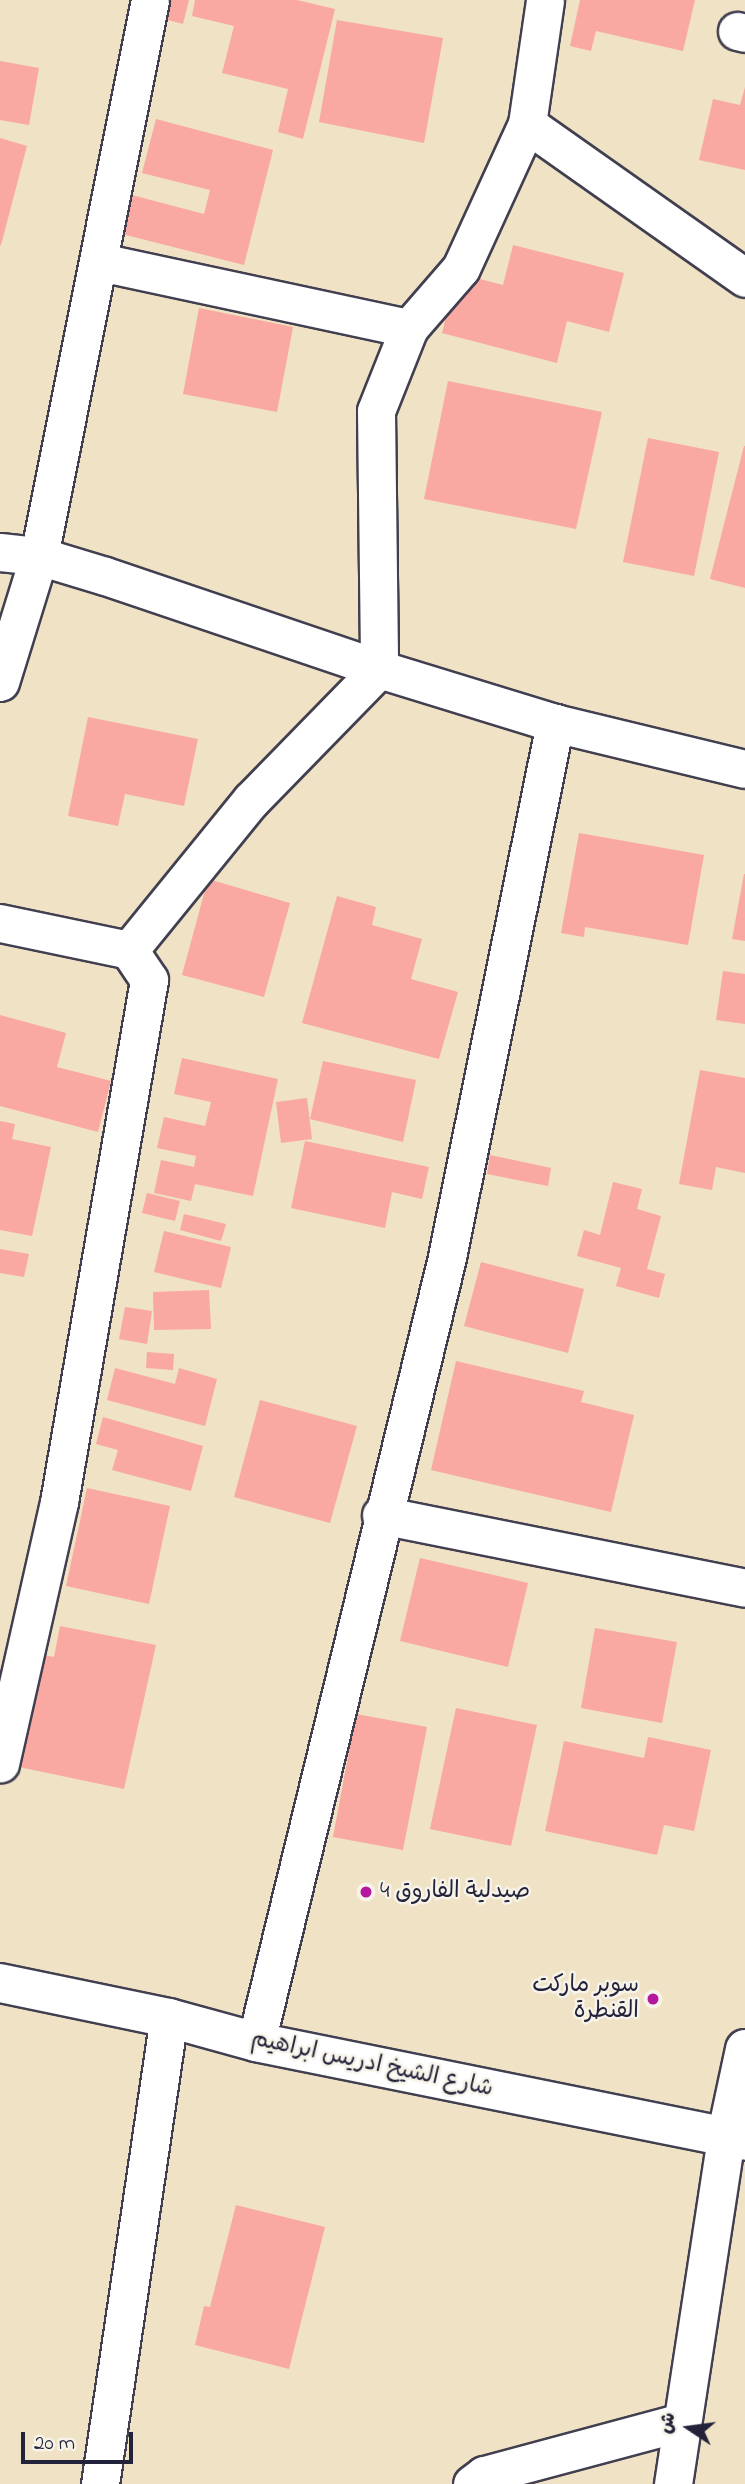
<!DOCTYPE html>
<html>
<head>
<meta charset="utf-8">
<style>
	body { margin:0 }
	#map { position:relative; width:745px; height:2484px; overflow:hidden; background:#efe2c5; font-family:"Indie Flower","Playpen Sans Arabic",sans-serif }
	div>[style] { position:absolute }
	.building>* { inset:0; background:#faa8a2 }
	.roads { filter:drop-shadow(2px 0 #413f50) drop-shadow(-2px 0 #413f50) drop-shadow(0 2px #413f50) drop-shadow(0 -2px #413f50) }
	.minor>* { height:37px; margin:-18.5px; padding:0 18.5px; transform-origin:18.5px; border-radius:18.5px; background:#fff }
	.tertiary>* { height:38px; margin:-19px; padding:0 19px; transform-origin:19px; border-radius:19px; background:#fff }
	.dots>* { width:19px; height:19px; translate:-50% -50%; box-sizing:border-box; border:4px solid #f7f3e8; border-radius:50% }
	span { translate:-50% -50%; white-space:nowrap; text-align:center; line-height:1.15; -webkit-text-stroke:5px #f7f3e8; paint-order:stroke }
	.poi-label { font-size:23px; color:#22223b }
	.left { translate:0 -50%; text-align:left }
	.right { translate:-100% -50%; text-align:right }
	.street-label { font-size:23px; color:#22223b }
	.north { position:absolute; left:654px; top:2393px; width:70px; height:70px; -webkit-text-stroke:5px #f7f3e8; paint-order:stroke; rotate:283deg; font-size:19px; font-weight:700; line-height:28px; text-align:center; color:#22223b }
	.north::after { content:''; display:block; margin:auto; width:24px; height:32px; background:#22223b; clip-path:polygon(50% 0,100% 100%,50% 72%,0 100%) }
	.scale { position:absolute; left:21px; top:2432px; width:112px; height:32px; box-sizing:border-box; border:4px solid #22223b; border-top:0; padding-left:9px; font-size:21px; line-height:24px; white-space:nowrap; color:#22223b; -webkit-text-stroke:5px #f7f3e8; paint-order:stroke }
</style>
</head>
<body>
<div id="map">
	<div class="building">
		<i style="clip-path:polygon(169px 0,189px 0,183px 24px,164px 19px)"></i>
		<i style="clip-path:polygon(195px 0,297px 0,335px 9px,303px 139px,278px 132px,288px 89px,222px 73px,234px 26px,192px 16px)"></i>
		<i style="clip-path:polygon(580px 0,695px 0,683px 51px,596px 31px,591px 51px,570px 46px)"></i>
		<i style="clip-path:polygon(337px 20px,443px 38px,424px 143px,319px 122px)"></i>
		<i style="clip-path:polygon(0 61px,39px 68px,29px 125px,0 120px)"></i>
		<i style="clip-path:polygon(745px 87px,745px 170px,699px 160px,713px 99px,740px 105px)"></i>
		<i style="clip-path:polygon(156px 119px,273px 150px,244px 265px,118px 233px,128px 194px,204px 214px,210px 190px,142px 173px)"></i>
		<i style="clip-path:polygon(0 138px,27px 146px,1px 245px,0 245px)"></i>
		<i style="clip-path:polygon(513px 245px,624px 273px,609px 332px,567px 321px,557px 363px,442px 333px,457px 273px,503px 285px)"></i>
		<i style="clip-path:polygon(199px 308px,293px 327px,277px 412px,183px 394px)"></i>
		<i style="clip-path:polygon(448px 381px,602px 412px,576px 529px,424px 499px)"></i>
		<i style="clip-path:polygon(648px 438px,719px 452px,694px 576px,623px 562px)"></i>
		<i style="clip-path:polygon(744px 446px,745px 446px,745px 588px,710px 579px)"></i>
		<i style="clip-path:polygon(88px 717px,198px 739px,184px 806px,125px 794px,118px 826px,68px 816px)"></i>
		<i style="clip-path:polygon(579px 833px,704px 855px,688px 945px,585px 927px,584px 937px,561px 933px)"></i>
		<i style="clip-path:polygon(744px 874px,745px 874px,745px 941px,732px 939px)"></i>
		<i style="clip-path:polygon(208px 879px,290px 903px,264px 997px,182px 975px)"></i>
		<i style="clip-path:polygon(337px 896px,376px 907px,372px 925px,422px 939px,411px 979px,458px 992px,439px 1059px,302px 1023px)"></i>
		<i style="clip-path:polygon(723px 971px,745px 974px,745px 1024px,716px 1020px)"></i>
		<i style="clip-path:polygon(0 1015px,66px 1033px,57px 1067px,111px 1081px,98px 1132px,0 1106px)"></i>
		<i style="clip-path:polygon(182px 1058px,278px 1079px,253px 1196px,195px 1184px,191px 1201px,154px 1193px,161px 1160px,194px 1167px,196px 1156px,157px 1148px,164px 1117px,205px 1126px,211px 1102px,174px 1094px)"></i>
		<i style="clip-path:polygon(323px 1061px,416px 1080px,403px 1142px,310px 1119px)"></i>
		<i style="clip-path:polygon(700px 1070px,745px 1078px,745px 1173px,716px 1167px,712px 1190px,679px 1184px)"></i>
		<i style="clip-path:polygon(307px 1098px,312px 1139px,281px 1143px,276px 1102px)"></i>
		<i style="clip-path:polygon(0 1121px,15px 1124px,12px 1139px,51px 1147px,32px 1236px,0 1230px)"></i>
		<i style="clip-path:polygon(305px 1141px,429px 1167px,422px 1199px,392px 1192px,385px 1228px,291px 1208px)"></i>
		<i style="clip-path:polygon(490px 1155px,551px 1168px,548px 1186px,487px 1174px)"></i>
		<i style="clip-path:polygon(613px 1182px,642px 1189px,637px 1209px,661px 1216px,647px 1269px,665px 1274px,659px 1298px,616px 1286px,621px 1268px,577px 1256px,584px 1230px,600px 1235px)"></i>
		<i style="clip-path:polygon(147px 1193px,180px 1201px,175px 1221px,142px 1213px)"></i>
		<i style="clip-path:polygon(184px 1214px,226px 1224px,221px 1241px,180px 1230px)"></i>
		<i style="clip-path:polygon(164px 1231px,231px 1247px,221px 1288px,154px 1272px)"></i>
		<i style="clip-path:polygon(0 1249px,29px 1254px,24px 1277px,0 1273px)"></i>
		<i style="clip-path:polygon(481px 1262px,584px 1289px,568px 1353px,464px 1326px)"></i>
		<i style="clip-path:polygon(209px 1290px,211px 1329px,154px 1330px,153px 1292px)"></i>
		<i style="clip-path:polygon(125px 1307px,152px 1311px,147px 1344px,119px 1339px)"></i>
		<i style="clip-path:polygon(147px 1352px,174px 1354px,173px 1370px,146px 1368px)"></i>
		<i style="clip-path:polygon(456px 1361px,584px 1391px,581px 1402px,634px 1415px,611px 1512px,431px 1470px)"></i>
		<i style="clip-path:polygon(115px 1368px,175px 1384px,179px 1368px,217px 1379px,205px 1426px,107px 1400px)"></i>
		<i style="clip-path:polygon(260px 1400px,357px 1426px,330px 1523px,234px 1497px)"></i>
		<i style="clip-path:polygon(103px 1417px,203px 1446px,191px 1491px,112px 1470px,118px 1450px,96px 1444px)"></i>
		<i style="clip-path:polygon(87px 1488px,170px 1506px,149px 1604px,66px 1586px)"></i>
		<i style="clip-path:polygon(420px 1558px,528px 1583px,508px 1667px,400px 1641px)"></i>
		<i style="clip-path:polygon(60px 1626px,156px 1645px,124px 1789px,19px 1767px,43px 1655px,54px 1657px)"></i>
		<i style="clip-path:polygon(595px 1628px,677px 1642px,662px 1723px,581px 1708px)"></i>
		<i style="clip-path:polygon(456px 1708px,537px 1725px,511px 1846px,430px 1829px)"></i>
		<i style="clip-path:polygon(356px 1714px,427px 1727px,403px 1850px,333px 1837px)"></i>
		<i style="clip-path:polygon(648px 1737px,711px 1750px,694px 1831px,664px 1825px,657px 1855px,545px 1831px,564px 1741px,644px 1758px)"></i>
		<i style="clip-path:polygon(236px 2205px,325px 2227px,289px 2369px,195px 2345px,204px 2306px,210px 2307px)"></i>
	</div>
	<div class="roads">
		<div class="minor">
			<i style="left:737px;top:31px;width:8px;rotate:14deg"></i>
			<i style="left:527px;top:124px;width:267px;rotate:35.2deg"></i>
			<i style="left:100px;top:262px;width:316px;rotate:12.1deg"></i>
			<i style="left:409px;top:328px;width:89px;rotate:111.7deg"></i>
			<i style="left:376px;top:411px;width:258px;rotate:89.3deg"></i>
			<i style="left:379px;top:669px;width:183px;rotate:134.3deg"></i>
			<i style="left:251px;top:800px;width:193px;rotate:129.1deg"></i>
			<i style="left:409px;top:328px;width:79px;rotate:-49.1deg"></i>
			<i style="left:461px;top:268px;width:158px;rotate:-65.4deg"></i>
			<i style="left:527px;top:124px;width:125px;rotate:-81.7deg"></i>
			<i style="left:0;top:552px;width:39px;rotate:6deg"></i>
			<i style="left:39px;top:556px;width:69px;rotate:16.9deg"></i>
			<i style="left:105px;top:576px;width:289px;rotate:18.7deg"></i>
			<i style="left:379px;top:669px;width:184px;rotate:17.1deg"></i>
			<i style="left:555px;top:723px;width:195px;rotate:13.6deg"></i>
			<i style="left:0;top:682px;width:132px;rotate:-72.8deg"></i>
			<i style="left:39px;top:556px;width:567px;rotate:-78.71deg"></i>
			<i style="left:0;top:923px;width:132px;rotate:11.8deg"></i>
			<i style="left:129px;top:950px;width:36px;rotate:56deg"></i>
			<i style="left:149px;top:980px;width:530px;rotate:99.78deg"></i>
			<i style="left:59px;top:1502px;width:268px;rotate:102.7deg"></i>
			<i style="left:381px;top:1515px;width:371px;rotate:11.3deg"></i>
			<i style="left:256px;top:2042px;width:808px;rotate:-76.32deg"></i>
			<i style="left:447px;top:1257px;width:545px;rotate:-78.57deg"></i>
			<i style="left:100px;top:2484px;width:471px;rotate:-81.6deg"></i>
			<i style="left:472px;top:2484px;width:15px;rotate:-37deg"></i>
			<i style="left:484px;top:2475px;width:205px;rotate:-15deg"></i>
			<i style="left:673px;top:2484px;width:350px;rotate:-81.3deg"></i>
		</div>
		<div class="tertiary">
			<i style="left:0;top:1983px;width:173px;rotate:11.7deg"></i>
			<i style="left:169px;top:2018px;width:90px;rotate:15.4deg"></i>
			<i style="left:256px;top:2042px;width:499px;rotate:11.4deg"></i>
			<i style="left:726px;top:2138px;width:91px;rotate:-77.9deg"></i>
		</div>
	</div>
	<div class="dots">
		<i style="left:366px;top:1892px;background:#b5179e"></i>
		<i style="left:653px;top:1999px;background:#b5179e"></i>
	</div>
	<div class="poi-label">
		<span class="left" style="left:380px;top:1892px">صيدلية الفاروق 4</span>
		<span class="right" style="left:639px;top:1999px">سوبر ماركت<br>القنطرة</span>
	</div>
	<div class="street-label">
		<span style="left:372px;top:2065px;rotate:12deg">شارع الشيخ ادريس ابراهيم</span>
	</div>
	<div class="north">ش</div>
	<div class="scale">20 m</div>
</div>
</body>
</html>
